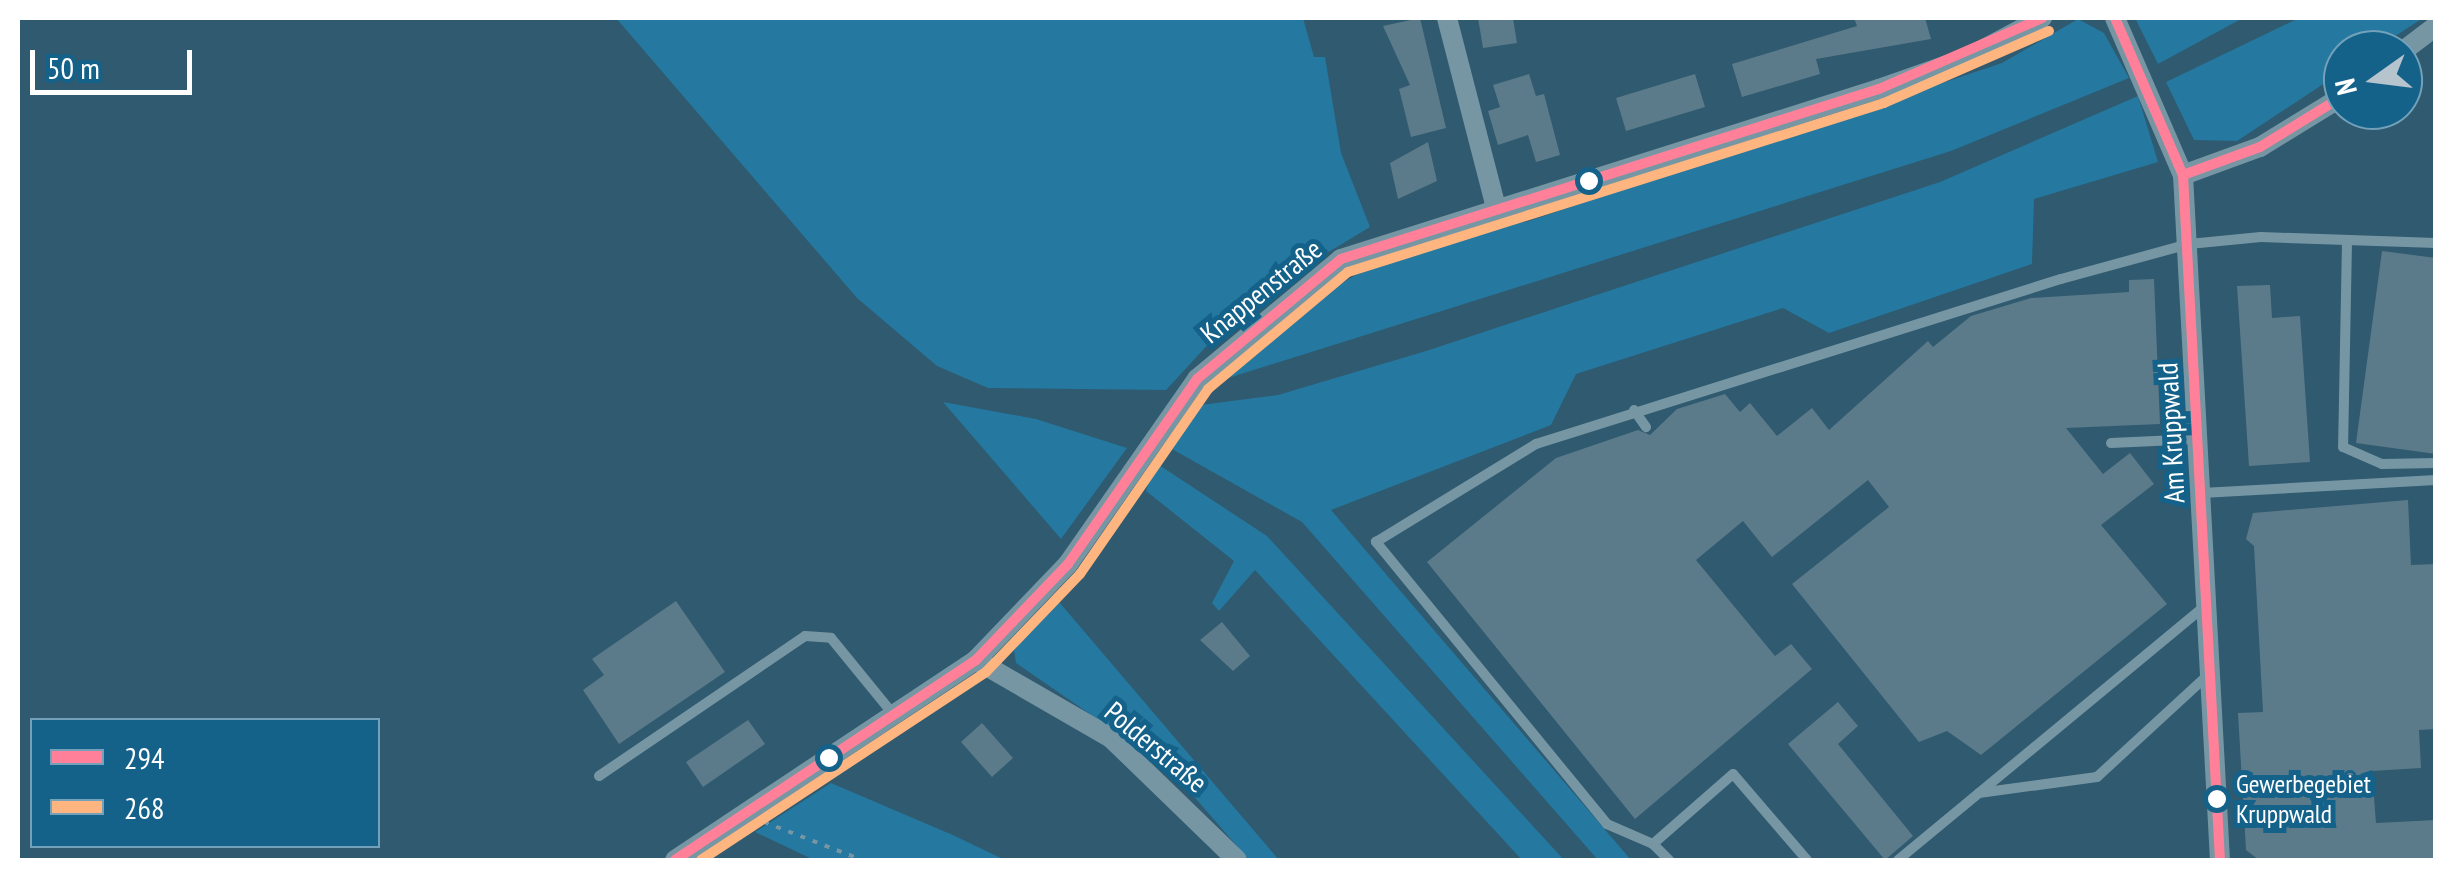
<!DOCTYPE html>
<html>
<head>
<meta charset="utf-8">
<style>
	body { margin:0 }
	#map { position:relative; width:2453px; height:878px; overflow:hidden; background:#2f5a6f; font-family:"PT Sans Narrow",sans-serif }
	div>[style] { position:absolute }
	.green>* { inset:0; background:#25789f }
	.building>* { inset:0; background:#5c7b8a }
	.path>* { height:4px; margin-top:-2px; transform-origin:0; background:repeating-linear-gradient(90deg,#7696a4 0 5px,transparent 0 13px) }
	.lane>* { height:10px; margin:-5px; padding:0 5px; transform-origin:5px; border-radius:5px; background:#7696a4 }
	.street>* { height:20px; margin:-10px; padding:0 10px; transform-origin:10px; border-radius:10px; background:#7696a4 }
	.bus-1>* { height:10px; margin:-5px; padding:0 5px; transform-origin:5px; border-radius:5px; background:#ff8098 }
	.bus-2>* { height:10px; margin:-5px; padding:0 5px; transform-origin:5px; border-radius:5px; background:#ffb580 }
	.dots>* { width:28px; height:28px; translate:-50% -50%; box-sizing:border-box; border:5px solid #14628a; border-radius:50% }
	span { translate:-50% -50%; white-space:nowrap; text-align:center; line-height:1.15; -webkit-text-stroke:10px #14628a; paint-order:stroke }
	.bus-label { font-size:26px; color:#fff }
	.left { translate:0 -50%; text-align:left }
	.street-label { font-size:28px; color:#fff }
	.frame { position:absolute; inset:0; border:20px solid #fff; pointer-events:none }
	.legend { position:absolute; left:30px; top:718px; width:350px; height:130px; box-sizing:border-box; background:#14628a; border:2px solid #72a1b9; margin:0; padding:12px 18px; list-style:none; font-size:30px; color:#fff }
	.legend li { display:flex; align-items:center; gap:20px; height:50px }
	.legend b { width:50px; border:2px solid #72a1b9 }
	.north { position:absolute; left:2323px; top:30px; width:100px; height:100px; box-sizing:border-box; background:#14628a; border:2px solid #72a1b9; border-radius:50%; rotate:256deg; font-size:28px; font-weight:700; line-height:40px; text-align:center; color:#fff }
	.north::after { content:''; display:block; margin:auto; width:35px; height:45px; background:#b6c5cd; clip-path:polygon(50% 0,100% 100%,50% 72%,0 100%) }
	.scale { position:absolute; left:30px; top:50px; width:162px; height:45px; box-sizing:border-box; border:5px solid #fff; border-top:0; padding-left:12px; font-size:30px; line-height:35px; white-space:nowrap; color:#fff; -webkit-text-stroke:8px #14628a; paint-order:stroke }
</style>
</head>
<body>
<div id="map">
	<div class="green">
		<i style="clip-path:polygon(616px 18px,1303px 18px,1314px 57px,1325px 57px,1341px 153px,1370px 227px,1249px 300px,1166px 390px,988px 388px,937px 366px,857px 298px)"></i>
		<i style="clip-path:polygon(2135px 18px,2243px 18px,2158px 64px)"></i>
		<i style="clip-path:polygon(2299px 18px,2423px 18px,2374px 50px,2343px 50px,2343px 71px,2237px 141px,2194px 140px,2166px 82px)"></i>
		<i style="clip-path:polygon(2078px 19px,2104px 33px,2129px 78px,1951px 151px,1203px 386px,1283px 317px,1380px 261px,1491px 221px,1526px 222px,2002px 63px)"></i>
		<i style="clip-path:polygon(2138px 96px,2158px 162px,2034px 199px,2032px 264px,1829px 333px,1783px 308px,1576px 374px,1551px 425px,1331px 510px,1631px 860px,1598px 860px,1302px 522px,1163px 444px,1185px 407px,1278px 395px,1426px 351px,1940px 182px)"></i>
		<i style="clip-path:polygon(943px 402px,1036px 419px,1127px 448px,1061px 539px)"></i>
		<i style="clip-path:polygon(1153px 461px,1267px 536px,1564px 860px,1522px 860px,1255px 570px,1219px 611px,1212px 603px,1234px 561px,1146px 491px)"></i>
		<i style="clip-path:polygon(1054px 596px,1279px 860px,1249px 860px,1171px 770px,1016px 663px,1012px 637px)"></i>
		<i style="clip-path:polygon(831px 783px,955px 836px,1005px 860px,814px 860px,755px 832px)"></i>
	</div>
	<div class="building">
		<i style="clip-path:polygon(1420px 18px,1446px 128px,1411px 137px,1399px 89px,1410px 85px,1383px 26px)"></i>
		<i style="clip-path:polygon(1478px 18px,1513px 18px,1517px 43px,1483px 48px)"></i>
		<i style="clip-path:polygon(1854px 18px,1925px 18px,1931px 39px,1816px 59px,1820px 74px,1742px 97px,1732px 64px,1857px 26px)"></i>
		<i style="clip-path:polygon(1529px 74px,1536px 96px,1544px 94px,1560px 155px,1536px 162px,1528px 135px,1498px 145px,1488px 111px,1500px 107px,1493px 85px)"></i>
		<i style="clip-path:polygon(1695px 74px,1705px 107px,1626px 131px,1616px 98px)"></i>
		<i style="clip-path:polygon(1428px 142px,1437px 181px,1398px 199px,1390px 163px)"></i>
		<i style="clip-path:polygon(2382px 251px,2436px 258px,2436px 454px,2356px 443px)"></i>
		<i style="clip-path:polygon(2154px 279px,2160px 424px,2066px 428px,2103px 474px,2130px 453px,2154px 484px,2101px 525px,2167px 604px,1981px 755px,1947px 731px,1919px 742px,1792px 584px,1889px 507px,1868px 480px,1772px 557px,1743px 521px,1696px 560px,1775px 656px,1791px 644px,1812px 669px,1635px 819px,1427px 562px,1556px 458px,1638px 430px,1650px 435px,1677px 409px,1725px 394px,1740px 412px,1750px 403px,1777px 436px,1812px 408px,1829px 430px,1928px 341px,1933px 347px,1971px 316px,2031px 298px,2129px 292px,2129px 280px)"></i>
		<i style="clip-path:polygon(2270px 285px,2272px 318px,2300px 316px,2310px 462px,2249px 466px,2237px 286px)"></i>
		<i style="clip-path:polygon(2408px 500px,2411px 565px,2436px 564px,2436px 729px,2419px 730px,2421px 768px,2372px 771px,2376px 823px,2436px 820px,2436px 860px,2259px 860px,2246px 850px,2238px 713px,2263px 712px,2254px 546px,2246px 539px,2253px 513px)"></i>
		<i style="clip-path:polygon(676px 601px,725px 672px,619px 744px,583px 690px,604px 675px,592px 659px)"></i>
		<i style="clip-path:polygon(1222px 622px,1250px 656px,1233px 671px,1200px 640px)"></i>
		<i style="clip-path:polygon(1838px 702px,1858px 726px,1838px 744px,1913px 836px,1885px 860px,1788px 744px)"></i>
		<i style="clip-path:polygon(748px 720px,765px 744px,703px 787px,686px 762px)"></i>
		<i style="clip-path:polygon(982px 723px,1013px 758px,992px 777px,961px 742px)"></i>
	</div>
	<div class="path">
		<i style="left:764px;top:822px;width:105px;rotate:21.2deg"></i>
	</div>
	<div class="lane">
		<i style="left:2347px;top:242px;width:205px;rotate:91.1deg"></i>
		<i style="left:2343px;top:447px;width:43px;rotate:23.6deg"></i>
		<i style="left:2382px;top:464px;width:54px;rotate:-1.1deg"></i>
		<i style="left:1634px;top:410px;width:21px;rotate:55deg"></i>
		<i style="left:2111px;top:443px;width:88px;rotate:-2.6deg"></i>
		<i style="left:2202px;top:493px;width:234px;rotate:-3.2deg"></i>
		<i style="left:599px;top:776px;width:249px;rotate:-34.2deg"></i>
		<i style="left:805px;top:636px;width:26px;rotate:4deg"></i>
		<i style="left:831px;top:638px;width:98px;rotate:50.8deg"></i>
		<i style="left:1979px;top:793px;width:119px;rotate:-7.7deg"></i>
		<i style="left:2097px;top:777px;width:149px;rotate:-42.6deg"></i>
		<i style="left:1653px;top:844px;width:23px;rotate:45deg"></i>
		<i style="left:1807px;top:860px;width:113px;rotate:-130.7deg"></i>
		<i style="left:1733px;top:774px;width:106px;rotate:138.8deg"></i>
		<i style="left:1653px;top:844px;width:50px;rotate:-156.5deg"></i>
		<i style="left:1607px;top:824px;width:365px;rotate:-129.3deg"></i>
		<i style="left:1376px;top:542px;width:188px;rotate:-31.5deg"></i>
		<i style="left:1536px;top:444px;width:550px;rotate:-17.45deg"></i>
		<i style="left:2061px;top:279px;width:133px;rotate:-15.3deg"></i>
		<i style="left:2189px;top:244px;width:72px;rotate:-5.6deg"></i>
		<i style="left:2261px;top:237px;width:175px;rotate:2deg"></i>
		<i style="left:1898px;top:860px;width:397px;rotate:-39.6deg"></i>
	</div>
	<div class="street">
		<i style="left:1447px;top:18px;width:192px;rotate:75.5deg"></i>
		<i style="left:2115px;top:18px;width:171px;rotate:66.6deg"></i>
		<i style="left:2183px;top:175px;width:686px;rotate:86.91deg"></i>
		<i style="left:2403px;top:51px;width:41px;rotate:-37.1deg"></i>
		<i style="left:2183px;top:175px;width:82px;rotate:-20deg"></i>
		<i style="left:2260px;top:147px;width:97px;rotate:-31.6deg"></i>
		<i style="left:976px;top:660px;width:156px;rotate:30deg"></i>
		<i style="left:1111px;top:738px;width:175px;rotate:44.1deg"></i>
		<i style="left:675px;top:860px;width:361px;rotate:-33.6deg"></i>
		<i style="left:976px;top:660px;width:133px;rotate:-46.2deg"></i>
		<i style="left:1068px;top:564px;width:226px;rotate:-55.1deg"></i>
		<i style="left:1197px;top:379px;width:187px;rotate:-39.8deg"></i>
		<i style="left:1341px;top:259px;width:564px;rotate:-17.54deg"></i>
		<i style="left:1879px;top:89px;width:93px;rotate:-19.4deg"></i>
		<i style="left:1967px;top:58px;width:85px;rotate:-28.1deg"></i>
	</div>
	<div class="bus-1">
		<i style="left:2115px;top:18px;width:171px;rotate:66.6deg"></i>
		<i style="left:2183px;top:175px;width:686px;rotate:86.91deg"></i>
		<i style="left:2183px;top:175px;width:82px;rotate:-20deg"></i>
		<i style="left:2260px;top:147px;width:97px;rotate:-31.6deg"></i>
		<i style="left:675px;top:860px;width:361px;rotate:-33.6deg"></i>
		<i style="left:976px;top:660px;width:133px;rotate:-46.2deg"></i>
		<i style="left:1068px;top:564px;width:226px;rotate:-55.1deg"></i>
		<i style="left:1197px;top:379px;width:187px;rotate:-39.8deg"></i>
		<i style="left:1341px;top:259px;width:564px;rotate:-17.54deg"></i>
		<i style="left:1879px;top:89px;width:178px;rotate:-23.5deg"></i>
	</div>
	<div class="bus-2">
		<i style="left:701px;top:860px;width:341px;rotate:-33.4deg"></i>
		<i style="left:986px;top:672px;width:136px;rotate:-46.2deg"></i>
		<i style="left:1080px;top:574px;width:225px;rotate:-55.3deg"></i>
		<i style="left:1208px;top:389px;width:182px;rotate:-39.9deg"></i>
		<i style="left:1348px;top:272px;width:562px;rotate:-17.5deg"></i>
		<i style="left:1884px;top:103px;width:180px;rotate:-23.6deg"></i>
	</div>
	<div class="dots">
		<i style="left:1589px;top:181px;background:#fff"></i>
		<i style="left:829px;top:758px;background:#fff"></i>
		<i style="left:2217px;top:799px;background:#fff"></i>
	</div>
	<div class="bus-label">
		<span class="left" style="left:2236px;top:799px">Gewerbegebiet<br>Kruppwald</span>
	</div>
	<div class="street-label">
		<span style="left:1261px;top:291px;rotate:-39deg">Knappenstraße</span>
		<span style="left:2171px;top:433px;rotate:-93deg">Am Kruppwald</span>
		<span style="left:1156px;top:747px;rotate:40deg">Polderstraße</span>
	</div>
	<div class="frame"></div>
	<ul class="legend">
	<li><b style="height:12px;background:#ff8098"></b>294</li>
	<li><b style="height:12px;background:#ffb580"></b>268</li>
	</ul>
	<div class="north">N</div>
	<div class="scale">50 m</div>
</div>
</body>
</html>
